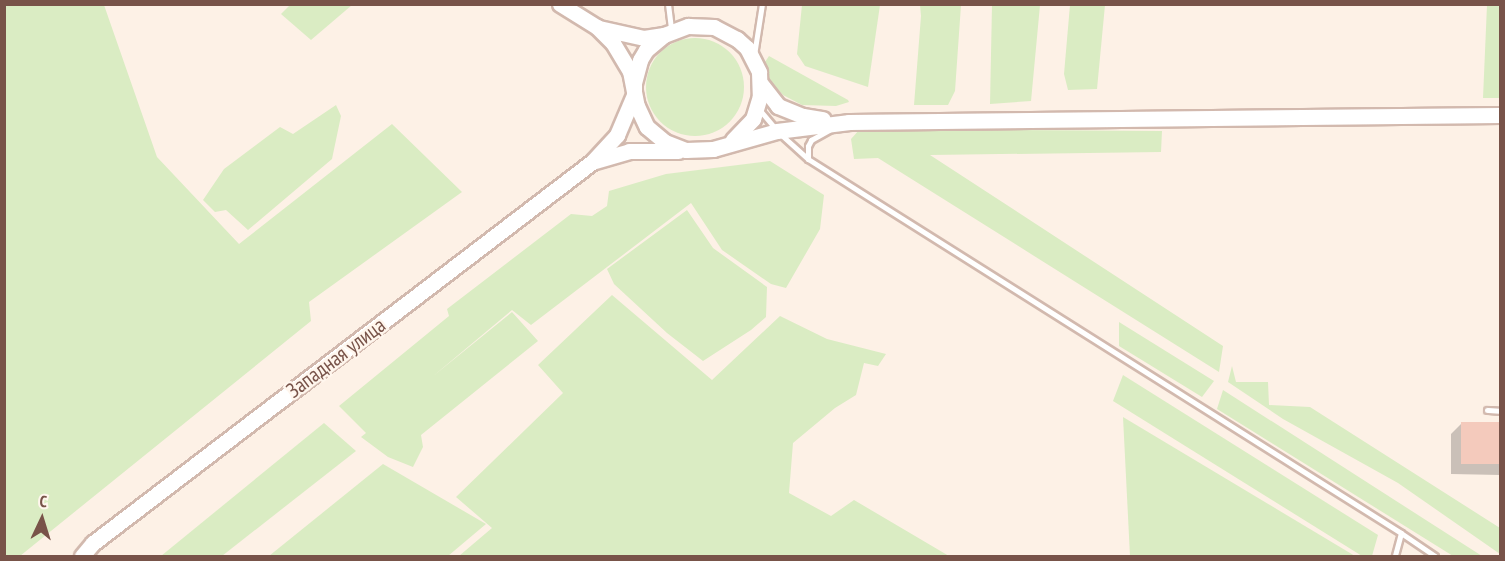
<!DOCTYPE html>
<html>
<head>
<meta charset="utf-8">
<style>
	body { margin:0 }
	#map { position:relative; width:1505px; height:561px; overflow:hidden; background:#fdf1e6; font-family:"PT Sans Narrow",sans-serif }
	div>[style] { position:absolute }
	.green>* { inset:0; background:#daecc3 }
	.round { border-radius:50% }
	.shadow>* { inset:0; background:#0003 }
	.building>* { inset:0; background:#f4cabc }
	.roads { filter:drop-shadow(2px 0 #d2b9ae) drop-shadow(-2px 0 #d2b9ae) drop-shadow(0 2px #d2b9ae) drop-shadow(0 -2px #d2b9ae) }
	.lane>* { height:5px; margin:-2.5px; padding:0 2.5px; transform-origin:2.5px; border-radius:2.5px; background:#fff }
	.secondary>* { height:15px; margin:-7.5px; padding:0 7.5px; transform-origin:7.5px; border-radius:7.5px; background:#fff }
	span { translate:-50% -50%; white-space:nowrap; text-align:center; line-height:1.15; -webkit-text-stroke:4.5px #fff6ed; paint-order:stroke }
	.street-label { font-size:21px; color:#785349 }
	.frame { position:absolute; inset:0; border:6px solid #785349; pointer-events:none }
	.north { position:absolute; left:12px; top:489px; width:60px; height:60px; -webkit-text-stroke:4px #fff6ed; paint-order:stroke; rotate:4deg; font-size:16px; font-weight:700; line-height:24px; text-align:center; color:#785349 }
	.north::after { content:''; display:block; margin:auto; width:21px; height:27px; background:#785349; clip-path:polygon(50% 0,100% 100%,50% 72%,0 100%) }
</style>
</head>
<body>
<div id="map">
	<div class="green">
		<i style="clip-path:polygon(291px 4px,352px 4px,352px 5px,311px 40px,281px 14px)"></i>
		<i style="clip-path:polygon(4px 5px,104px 5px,157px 157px,239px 244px,392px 124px,462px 192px,309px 302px,311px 321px,20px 556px,4px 556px)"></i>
		<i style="clip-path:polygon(802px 5px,880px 5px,868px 87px,805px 66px,797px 54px)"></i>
		<i style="clip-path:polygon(920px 5px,961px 5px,955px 91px,948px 105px,914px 105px,921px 16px)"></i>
		<i style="clip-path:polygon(992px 5px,1040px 5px,1031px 101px,990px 104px)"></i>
		<i style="clip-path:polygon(1070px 5px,1105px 5px,1097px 89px,1068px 90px,1064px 74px)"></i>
		<i style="clip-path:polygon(1487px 5px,1500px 5px,1500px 98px,1483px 98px)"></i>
		<i class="round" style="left:646px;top:38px;width:98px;height:98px"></i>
		<i style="clip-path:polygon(769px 56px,848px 100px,849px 102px,836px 106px,802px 105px,783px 95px,769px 80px,765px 62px)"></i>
		<i style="clip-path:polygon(336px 105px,341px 116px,332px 159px,248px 230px,226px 210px,215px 212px,203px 200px,224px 169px,280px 127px,293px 134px)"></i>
		<i style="clip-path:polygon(860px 129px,1162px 131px,1161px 152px,930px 155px,1223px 346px,1219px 372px,878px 158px,854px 159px,851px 139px)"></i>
		<i style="clip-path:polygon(770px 161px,824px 195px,820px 229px,786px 288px,771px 284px,722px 250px,691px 203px,531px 325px,512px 310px,432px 377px,512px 312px,538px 341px,421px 435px,423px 447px,413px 467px,388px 457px,361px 437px,366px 433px,339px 406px,449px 316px,447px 309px,571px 214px,592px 216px,607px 206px,609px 191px,666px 174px)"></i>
		<i style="clip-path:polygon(687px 210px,713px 248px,767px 287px,766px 317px,751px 330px,703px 361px,667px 333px,614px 284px,607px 269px)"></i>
		<i style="clip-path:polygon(612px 295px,712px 380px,780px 316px,827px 339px,886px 354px,878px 366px,864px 363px,856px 395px,835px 408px,793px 443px,789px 493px,831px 516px,854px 500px,949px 556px,459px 556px,492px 528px,456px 497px,563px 393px,538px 365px)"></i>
		<i style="clip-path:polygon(1119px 322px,1214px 381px,1202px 397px,1119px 346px)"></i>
		<i style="clip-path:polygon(1232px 366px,1236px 382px,1268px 382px,1269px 405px,1310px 407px,1500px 528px,1500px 554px,1398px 483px,1283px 419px,1228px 382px)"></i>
		<i style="clip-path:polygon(1123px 375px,1378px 535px,1372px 556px,1362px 556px,1113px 401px)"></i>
		<i style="clip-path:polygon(1223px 390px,1482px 556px,1453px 556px,1217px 409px)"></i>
		<i style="clip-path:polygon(1123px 417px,1355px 556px,1130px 556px)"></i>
		<i style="clip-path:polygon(324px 423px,356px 451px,222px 556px,161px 556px)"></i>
		<i style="clip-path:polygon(383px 464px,486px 524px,448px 556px,269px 556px)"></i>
	</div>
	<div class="shadow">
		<i style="clip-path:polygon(1462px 423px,1500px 423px,1500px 475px,1451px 474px,1451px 434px)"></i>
	</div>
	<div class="building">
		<i style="clip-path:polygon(1461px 422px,1500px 422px,1500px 464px,1461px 464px)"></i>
	</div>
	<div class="roads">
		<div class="lane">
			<i style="left:668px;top:4px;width:25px;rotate:83deg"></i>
			<i style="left:754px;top:55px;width:52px;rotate:-81.1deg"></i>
			<i style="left:758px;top:108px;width:30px;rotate:50deg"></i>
			<i style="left:777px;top:131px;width:42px;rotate:42.1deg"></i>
			<i style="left:808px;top:159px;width:701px;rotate:32.24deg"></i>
			<i style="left:1401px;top:533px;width:24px;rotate:105deg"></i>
			<i style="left:808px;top:159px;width:13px;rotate:-90deg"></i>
			<i style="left:808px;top:146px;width:7px;rotate:-63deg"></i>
			<i style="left:811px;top:140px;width:21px;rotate:-29deg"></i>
			<i style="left:1487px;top:410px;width:13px;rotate:4deg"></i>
			<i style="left:1401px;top:533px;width:41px;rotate:34.1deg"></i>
		</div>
		<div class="secondary">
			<i style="left:560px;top:4px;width:44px;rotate:31.9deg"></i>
			<i style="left:597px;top:27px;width:23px;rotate:45deg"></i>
			<i style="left:613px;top:43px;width:33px;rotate:59deg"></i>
			<i style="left:630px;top:71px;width:36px;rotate:79deg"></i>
			<i style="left:637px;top:106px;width:23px;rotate:65deg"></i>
			<i style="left:647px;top:127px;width:23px;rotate:40deg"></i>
			<i style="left:665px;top:142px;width:22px;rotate:21deg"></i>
			<i style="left:686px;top:150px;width:27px;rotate:-2deg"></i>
			<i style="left:713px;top:149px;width:66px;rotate:-15.7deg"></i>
			<i style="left:777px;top:131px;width:73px;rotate:-7.1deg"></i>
			<i style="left:849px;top:122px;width:651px;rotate:-0.62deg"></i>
			<i style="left:599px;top:28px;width:46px;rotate:12.5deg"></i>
			<i style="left:644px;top:38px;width:20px;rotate:-9deg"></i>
			<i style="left:761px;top:84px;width:28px;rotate:52deg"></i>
			<i style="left:778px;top:106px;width:27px;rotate:22deg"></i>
			<i style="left:803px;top:116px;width:20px;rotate:9deg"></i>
			<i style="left:595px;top:161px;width:35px;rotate:-16deg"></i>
			<i style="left:629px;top:151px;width:49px"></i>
			<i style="left:82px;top:556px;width:17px;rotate:-50deg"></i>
			<i style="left:93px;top:543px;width:628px;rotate:-37.36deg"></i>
			<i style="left:592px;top:162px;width:37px;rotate:-47deg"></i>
			<i style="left:617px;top:135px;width:43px;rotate:-67deg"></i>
			<i style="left:634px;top:95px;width:12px;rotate:-90deg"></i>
			<i style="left:634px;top:83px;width:24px;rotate:-75deg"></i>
			<i style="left:640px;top:60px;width:12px;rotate:-59deg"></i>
			<i style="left:646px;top:50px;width:23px;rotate:-40deg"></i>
			<i style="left:664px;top:35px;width:26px;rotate:-21deg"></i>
			<i style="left:688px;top:26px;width:26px;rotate:2deg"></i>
			<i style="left:714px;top:27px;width:26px;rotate:28deg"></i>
			<i style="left:737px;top:39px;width:13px;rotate:42deg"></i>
			<i style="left:747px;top:48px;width:27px;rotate:63deg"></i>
			<i style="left:759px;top:72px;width:24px;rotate:88deg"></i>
			<i style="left:760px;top:96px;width:24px;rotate:107deg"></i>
			<i style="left:753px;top:119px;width:29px;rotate:134deg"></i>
		</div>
	</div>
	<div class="street-label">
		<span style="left:336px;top:358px;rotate:-37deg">Западная улица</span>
	</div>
	<div class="frame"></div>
	<div class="north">С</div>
</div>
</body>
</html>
